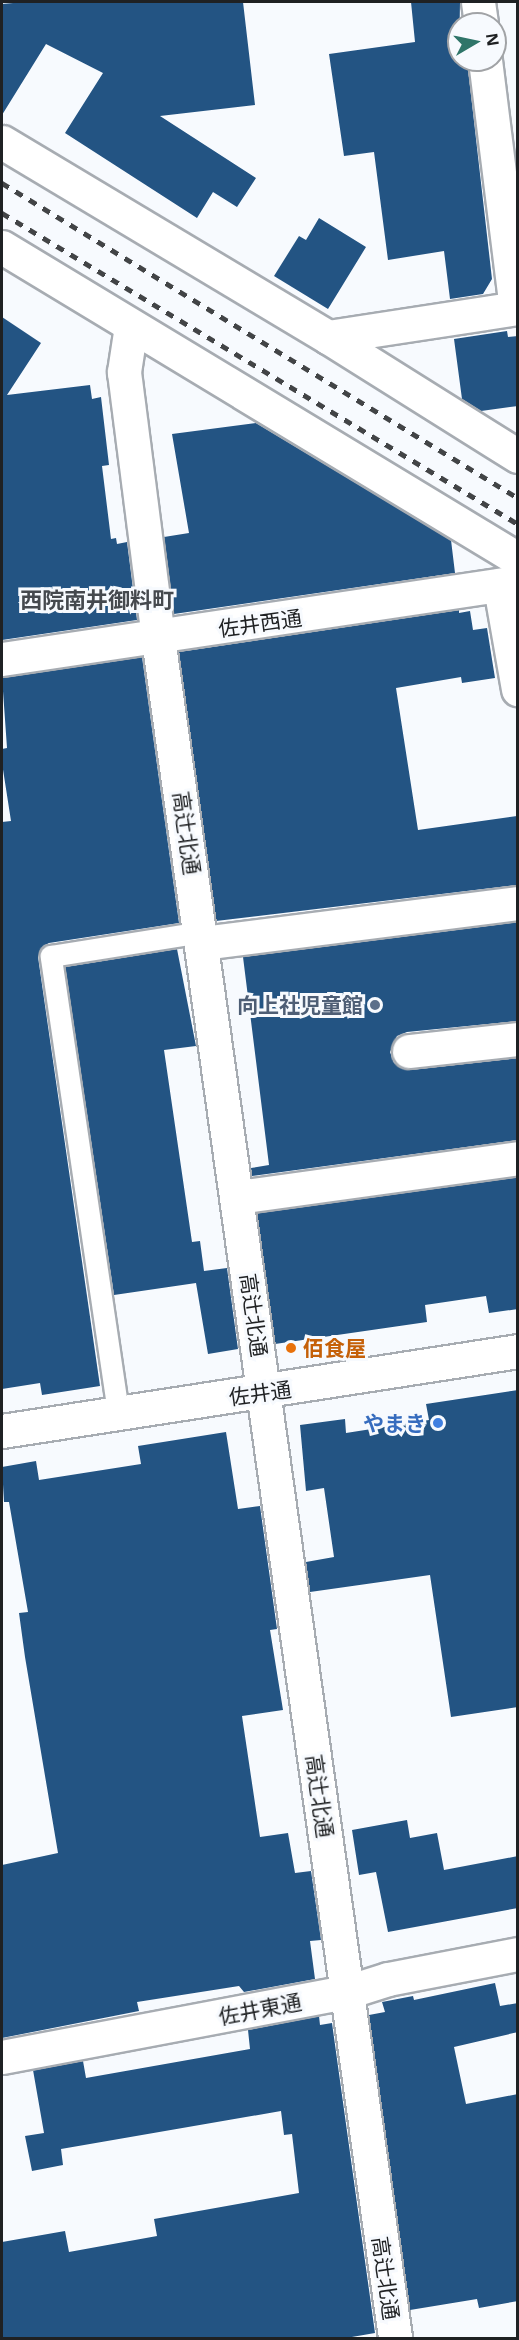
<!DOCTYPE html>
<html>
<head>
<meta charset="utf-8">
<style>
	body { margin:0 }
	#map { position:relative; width:519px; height:2340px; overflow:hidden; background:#f7fafe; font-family:"Noto Sans","Noto Sans JP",sans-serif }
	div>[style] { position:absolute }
	.building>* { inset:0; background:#235483 }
	.roads { filter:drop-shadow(2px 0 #a7acb2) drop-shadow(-2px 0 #a7acb2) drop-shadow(0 2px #a7acb2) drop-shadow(0 -2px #a7acb2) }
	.lane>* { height:21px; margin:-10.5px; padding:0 10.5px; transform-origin:10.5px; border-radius:10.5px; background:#fff }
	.street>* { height:33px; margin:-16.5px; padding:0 16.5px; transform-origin:16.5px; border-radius:16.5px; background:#fff }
	.secondary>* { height:33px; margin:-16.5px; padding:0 16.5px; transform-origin:16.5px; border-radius:16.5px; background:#fff }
	.rail>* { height:4.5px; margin-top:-2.25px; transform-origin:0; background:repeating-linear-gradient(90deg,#424446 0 8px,transparent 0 16px) }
	.dots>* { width:16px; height:16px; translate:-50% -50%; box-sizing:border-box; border:3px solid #f7fafe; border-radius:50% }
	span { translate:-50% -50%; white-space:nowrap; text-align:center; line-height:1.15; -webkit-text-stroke:6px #f7fafe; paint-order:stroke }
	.street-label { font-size:21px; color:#1f2123 }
	.service-label { font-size:21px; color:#4e5e75; font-weight:700 }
	.right { translate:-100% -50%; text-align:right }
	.food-label { font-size:21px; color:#c56008; font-weight:700 }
	.left { translate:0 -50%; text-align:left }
	.shop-label { font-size:21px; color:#366cbe; font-weight:700 }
	.neighbourhood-label { font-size:22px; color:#45494e; font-weight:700 }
	.frame { position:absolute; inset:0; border:3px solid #1f2123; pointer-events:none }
	.north { position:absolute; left:447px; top:12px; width:60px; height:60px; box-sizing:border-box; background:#f7fafe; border:2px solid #a1a3a6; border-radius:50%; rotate:81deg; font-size:16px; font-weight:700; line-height:24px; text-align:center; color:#1f2123 }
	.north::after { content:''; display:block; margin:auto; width:21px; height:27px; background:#2f7569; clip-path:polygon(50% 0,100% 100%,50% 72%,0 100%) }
</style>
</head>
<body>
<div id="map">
	<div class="building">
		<i style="clip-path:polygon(24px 2px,243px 2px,255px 105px,160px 116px,256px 178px,237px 207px,213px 192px,197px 218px,65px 133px,103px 73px,46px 44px,2px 115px,2px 4px)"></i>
		<i style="clip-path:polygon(411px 2px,460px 2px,459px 60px,467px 60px,492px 279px,483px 294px,450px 299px,444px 251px,388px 260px,374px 152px,344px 156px,329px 54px,415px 42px)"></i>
		<i style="clip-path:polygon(319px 218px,366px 247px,328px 309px,274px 276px,299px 236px,306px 240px)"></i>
		<i style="clip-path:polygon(2px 317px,41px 343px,7px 395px,90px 385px,92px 399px,101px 397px,109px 465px,102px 466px,111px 539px,116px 538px,117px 544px,127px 542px,137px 620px,2px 640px)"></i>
		<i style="clip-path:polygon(507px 331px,508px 337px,518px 336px,518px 406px,481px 411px,462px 399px,454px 339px)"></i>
		<i style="clip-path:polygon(256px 423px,451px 540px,455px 573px,174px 614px,164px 537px,189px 533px,172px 434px)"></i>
		<i style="clip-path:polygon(459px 610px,459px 613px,470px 611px,473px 630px,487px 628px,495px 678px,462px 683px,461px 677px,396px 688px,418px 830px,517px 816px,517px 885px,216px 921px,179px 652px)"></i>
		<i style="clip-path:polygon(142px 657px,179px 923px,49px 943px,43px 946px,38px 957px,100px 1386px,42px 1395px,40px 1383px,2px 1389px,2px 822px,11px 821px,2px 763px,2px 749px,7px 748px,2px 677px)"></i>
		<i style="clip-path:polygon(518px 922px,518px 1021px,407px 1032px,397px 1036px,390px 1052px,394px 1063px,410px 1070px,518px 1058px,518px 1140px,252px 1176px,251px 1168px,269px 1165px,243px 957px)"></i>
		<i style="clip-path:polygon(177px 949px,196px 1046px,164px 1050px,192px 1242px,200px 1241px,204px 1271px,227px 1268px,238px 1349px,208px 1354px,196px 1283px,114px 1295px,65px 967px)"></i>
		<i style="clip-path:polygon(518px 1177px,518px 1309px,489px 1313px,486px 1296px,425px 1305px,427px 1322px,275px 1344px,257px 1213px)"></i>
		<i style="clip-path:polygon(518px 1390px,518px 1707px,451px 1717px,430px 1575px,310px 1592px,306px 1562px,334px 1557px,324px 1488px,306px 1491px,300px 1425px,345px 1419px,346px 1433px,429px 1420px,426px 1404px)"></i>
		<i style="clip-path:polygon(226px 1432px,238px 1509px,260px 1506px,277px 1629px,270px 1630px,283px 1710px,242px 1716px,260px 1837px,288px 1833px,295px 1873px,311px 1871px,321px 1940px,310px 1941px,315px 1979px,244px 1992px,239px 1986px,137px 2002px,139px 2011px,2px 2038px,2px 1865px,58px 1853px,25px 1657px,19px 1613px,28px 1612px,9px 1502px,4px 1502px,2px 1467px,36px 1461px,39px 1480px,141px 1464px,138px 1446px)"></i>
		<i style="clip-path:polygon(407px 1820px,410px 1838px,437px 1833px,444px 1870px,518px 1856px,518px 1908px,388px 1932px,376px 1872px,359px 1875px,352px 1830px)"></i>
		<i style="clip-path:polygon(495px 1983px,500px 2006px,518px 2003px,518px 2032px,454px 2047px,466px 2104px,518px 2094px,518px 2301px,479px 2308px,477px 2299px,410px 2310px,369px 2015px,385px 2012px,382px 2002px,413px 1996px,414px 2000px)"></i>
		<i style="clip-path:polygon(319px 2016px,320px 2025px,332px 2023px,375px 2333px,346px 2338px,2px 2338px,2px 2242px,65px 2231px,69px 2252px,157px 2236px,154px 2219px,299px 2193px,292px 2134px,284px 2135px,281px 2111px,61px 2149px,63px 2165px,32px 2171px,25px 2136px,44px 2133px,33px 2070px,83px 2061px,86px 2078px,250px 2049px,248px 2030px)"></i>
	</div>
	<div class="roads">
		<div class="lane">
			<i style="left:118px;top:1412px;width:461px;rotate:-98.4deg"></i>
			<i style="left:51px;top:956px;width:152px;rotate:-9.1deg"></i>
		</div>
		<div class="street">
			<i style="left:478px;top:2px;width:22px;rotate:82deg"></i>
			<i style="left:485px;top:60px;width:250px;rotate:82.9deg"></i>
			<i style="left:2px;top:142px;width:380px;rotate:30.9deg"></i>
			<i style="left:328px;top:337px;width:224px;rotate:32.1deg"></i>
			<i style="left:2px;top:247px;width:603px;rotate:31.16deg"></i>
			<i style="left:131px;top:326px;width:47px;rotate:98.7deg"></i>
			<i style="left:124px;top:372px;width:268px;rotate:82.7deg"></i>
			<i style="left:158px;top:638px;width:1716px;rotate:82.06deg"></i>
			<i style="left:328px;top:337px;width:192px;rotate:-8.7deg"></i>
			<i style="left:500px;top:587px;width:104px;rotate:80deg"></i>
			<i style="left:2px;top:659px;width:522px;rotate:-8.49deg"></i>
			<i style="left:202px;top:943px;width:319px;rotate:-7.2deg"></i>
			<i style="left:409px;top:1051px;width:110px;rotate:-6.3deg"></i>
			<i style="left:238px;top:1197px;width:283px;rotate:-7.9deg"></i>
			<i style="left:2px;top:2057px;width:351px;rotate:-10.7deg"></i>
			<i style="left:347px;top:1992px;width:43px;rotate:-17.6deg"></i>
			<i style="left:388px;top:1979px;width:132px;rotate:-10.9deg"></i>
		</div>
		<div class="secondary">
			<i style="left:2px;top:1431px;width:522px;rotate:-8.81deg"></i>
		</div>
	</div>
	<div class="rail">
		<i style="left:2px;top:183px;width:605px;rotate:31.4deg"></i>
		<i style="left:2px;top:213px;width:602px;rotate:31.08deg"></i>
	</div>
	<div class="dots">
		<i style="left:375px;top:1005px;background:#5c6f8a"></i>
		<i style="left:291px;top:1348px;background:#e8710a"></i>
		<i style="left:438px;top:1423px;background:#3f7fe0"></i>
	</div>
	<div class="street-label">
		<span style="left:260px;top:623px;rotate:-8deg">佐井西通</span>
		<span style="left:187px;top:833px;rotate:82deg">高辻北通</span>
		<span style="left:254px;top:1315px;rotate:82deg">高辻北通</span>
		<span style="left:260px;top:1393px;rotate:-8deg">佐井通</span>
		<span style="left:320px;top:1796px;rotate:82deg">高辻北通</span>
		<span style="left:260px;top:2009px;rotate:-11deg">佐井東通</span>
		<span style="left:386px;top:2278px;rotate:82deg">高辻北通</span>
	</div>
	<div class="service-label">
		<span class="right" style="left:363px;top:1005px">向上社児童館</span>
	</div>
	<div class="food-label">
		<span class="left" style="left:303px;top:1348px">佰食屋</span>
	</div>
	<div class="shop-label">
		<span class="right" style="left:426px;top:1423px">やまき</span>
	</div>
	<div class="neighbourhood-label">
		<span style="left:97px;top:600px">西院南井御料町</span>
	</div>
	<div class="frame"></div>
	<div class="north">N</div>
</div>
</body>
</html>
